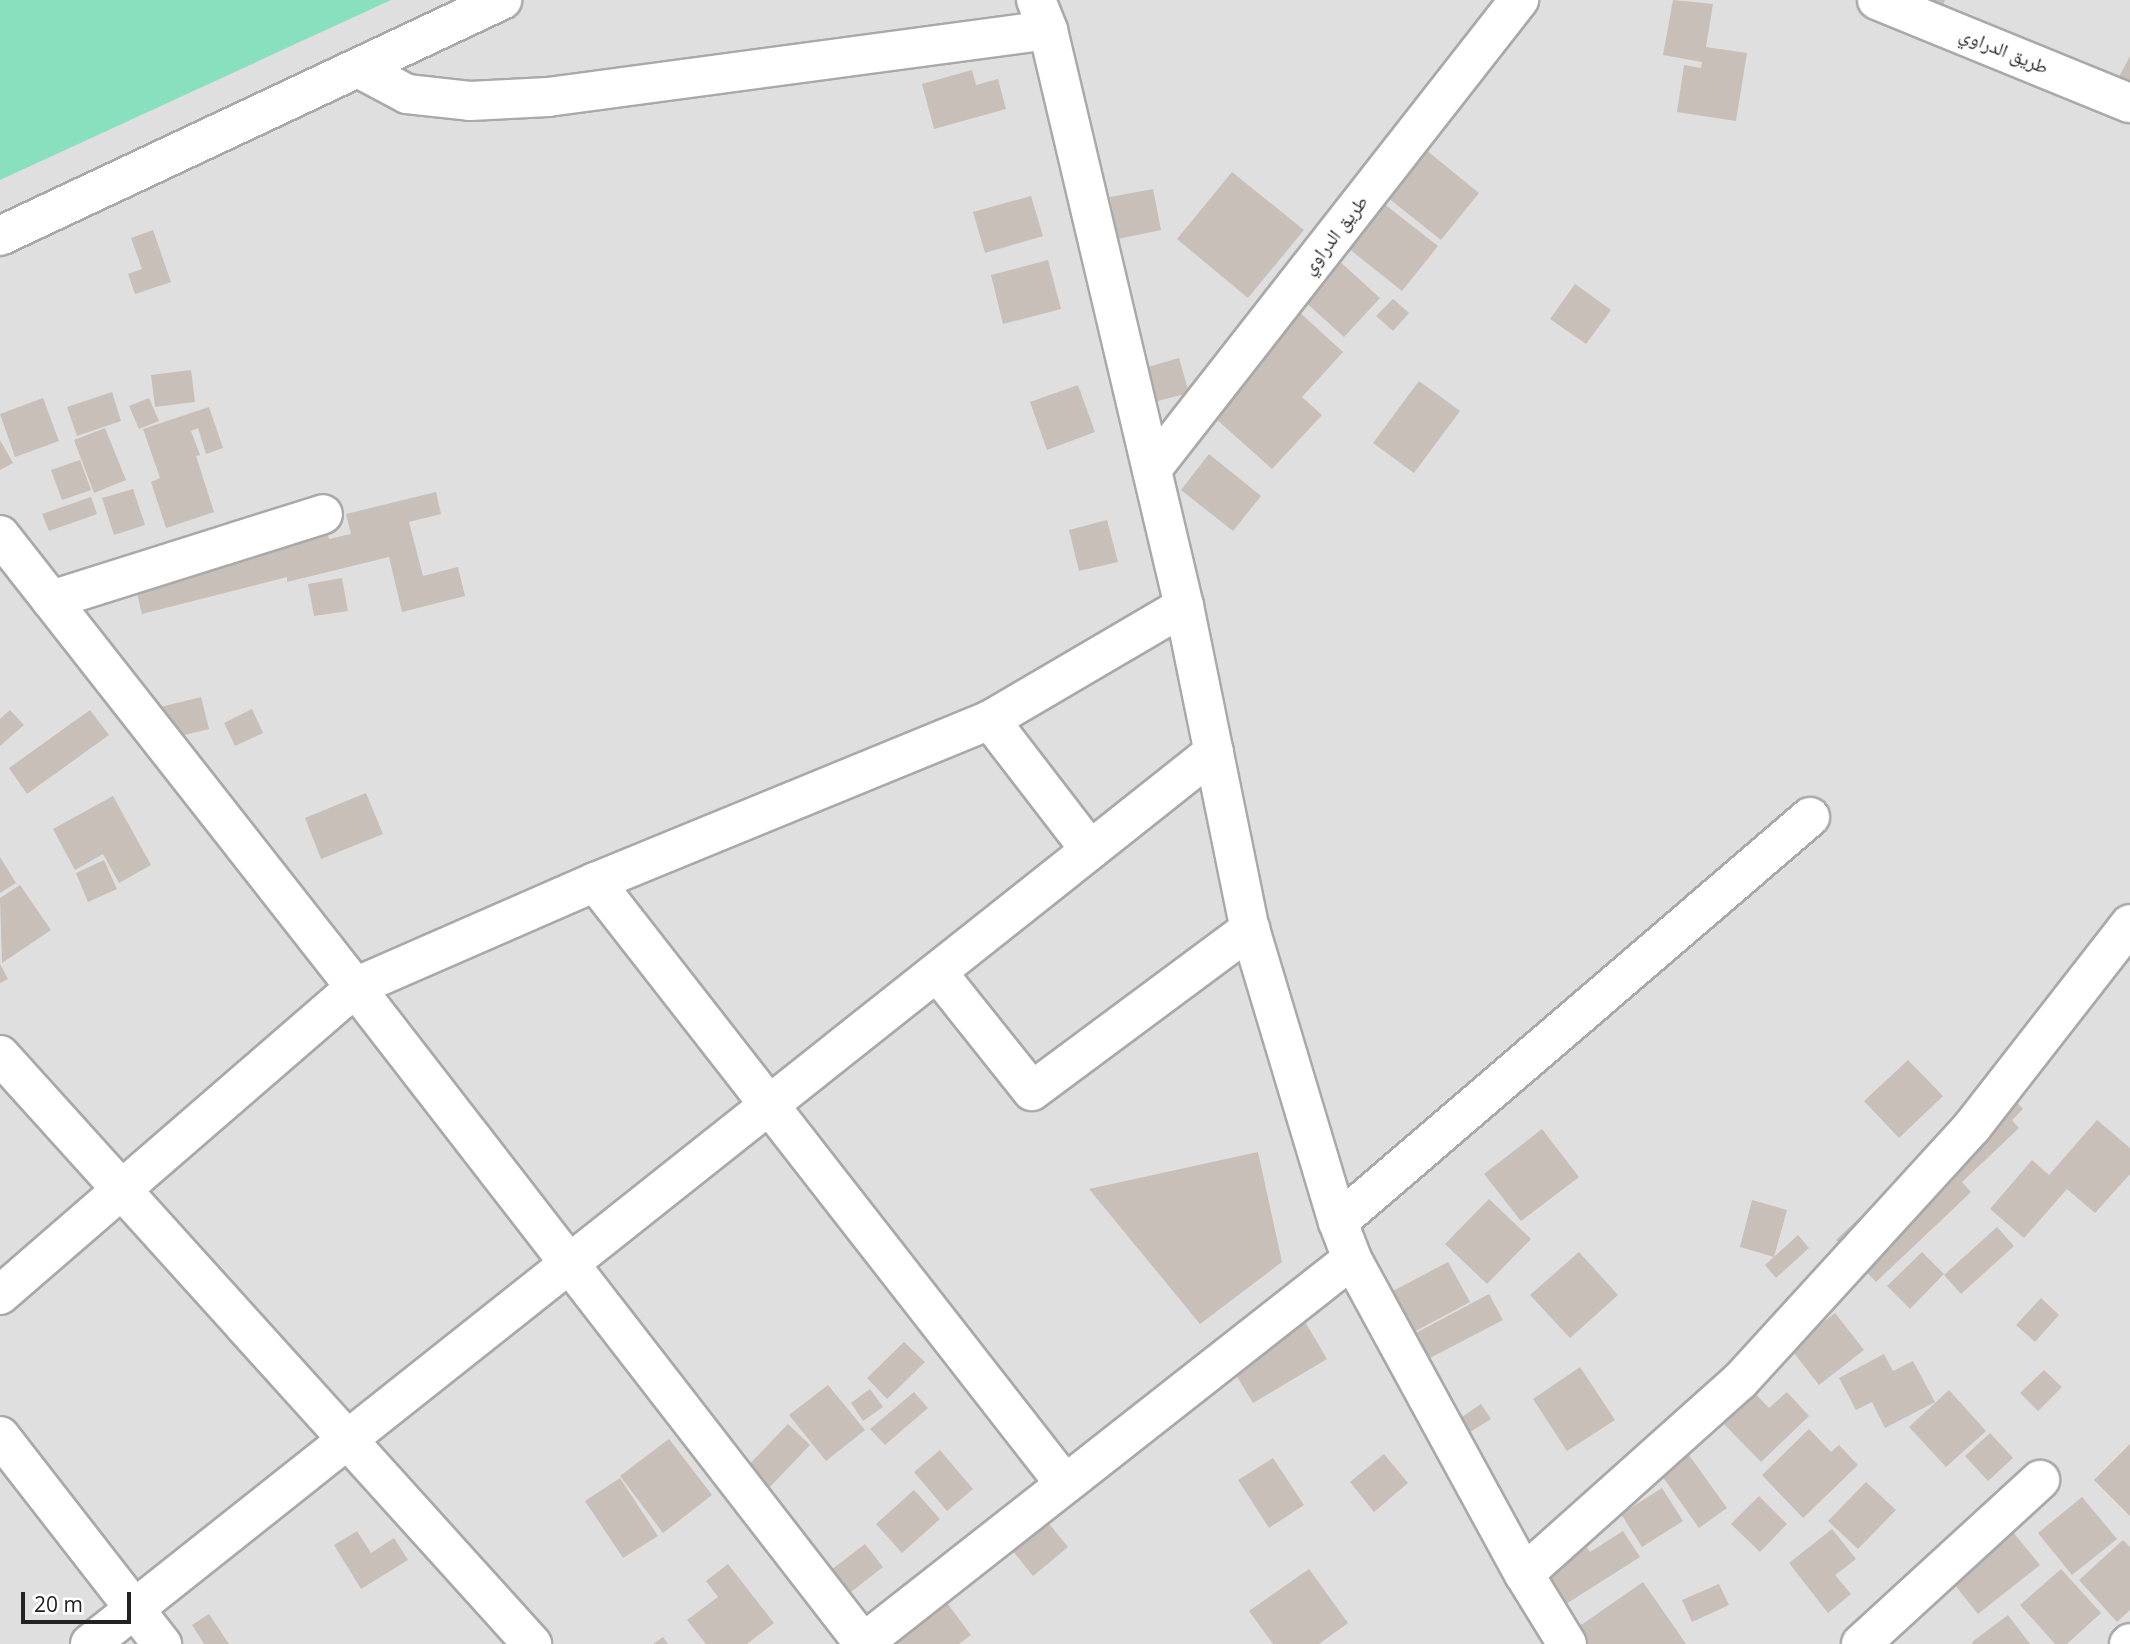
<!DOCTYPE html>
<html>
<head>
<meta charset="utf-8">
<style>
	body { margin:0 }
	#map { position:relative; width:2130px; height:1644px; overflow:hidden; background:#f2efe9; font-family:"Open Sans","Noto Naskh Arabic",sans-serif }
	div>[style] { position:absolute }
	.residential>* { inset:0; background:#e0dfdf }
	.pitch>* { inset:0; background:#88e0be }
	.building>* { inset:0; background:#c7bfb8 }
	.roads { filter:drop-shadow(2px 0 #a9a9a9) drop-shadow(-2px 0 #a9a9a9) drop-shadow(0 2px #a9a9a9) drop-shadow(0 -2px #a9a9a9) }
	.minor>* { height:38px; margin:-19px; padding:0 19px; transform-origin:19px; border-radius:19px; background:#fff }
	span { translate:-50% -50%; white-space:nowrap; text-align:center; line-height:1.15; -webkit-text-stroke:7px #fff; paint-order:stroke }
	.street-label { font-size:19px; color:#222 }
	.scale { position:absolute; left:21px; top:1592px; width:110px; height:32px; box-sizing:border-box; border:4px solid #222; border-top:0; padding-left:9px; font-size:21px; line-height:24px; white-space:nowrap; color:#222; -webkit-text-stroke:5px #fff; paint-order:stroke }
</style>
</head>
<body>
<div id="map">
	<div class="residential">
		<i style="clip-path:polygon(0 0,2130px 0,2130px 1644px,0 1644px)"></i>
	</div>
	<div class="pitch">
		<i style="clip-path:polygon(0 0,391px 0,0 180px)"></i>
	</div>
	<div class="building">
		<i style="clip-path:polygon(1673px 0,1713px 4px,1706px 47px,1747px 53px,1736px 121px,1677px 112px,1684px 65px,1701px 68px,1702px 62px,1663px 55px)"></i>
		<i style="clip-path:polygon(1914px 0,1945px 0,1940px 14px)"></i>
		<i style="clip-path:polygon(2130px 56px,2130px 100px,2112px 90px)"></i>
		<i style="clip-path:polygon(972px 70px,976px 85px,998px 79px,1006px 109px,934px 129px,922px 84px)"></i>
		<i style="clip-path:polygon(1426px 150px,1479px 193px,1441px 240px,1387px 197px)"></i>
		<i style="clip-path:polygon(1232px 172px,1304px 230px,1248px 298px,1177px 239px)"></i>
		<i style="clip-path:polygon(1153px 189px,1161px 230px,1118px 239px,1110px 197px)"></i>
		<i style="clip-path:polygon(1031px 196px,1043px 236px,985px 253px,973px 212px)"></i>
		<i style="clip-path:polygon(1374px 196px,1438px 246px,1402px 291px,1338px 240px)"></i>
		<i style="clip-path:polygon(153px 230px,171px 282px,135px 294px,128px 274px,142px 269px,131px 238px)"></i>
		<i style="clip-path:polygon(1327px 250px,1380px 298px,1344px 337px,1291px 289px)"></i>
		<i style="clip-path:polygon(1048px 260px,1061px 309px,1003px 324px,991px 275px)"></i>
		<i style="clip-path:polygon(1575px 284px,1611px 310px,1586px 344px,1550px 319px)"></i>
		<i style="clip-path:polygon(1393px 299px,1409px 313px,1393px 331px,1376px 316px)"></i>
		<i style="clip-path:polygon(1286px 300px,1343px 352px,1302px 397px,1322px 415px,1272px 469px,1195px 400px)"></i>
		<i style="clip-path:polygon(1179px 358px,1189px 393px,1146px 404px,1137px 370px)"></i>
		<i style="clip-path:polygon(191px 370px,195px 402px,155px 407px,151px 375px)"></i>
		<i style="clip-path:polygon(1419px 381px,1460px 411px,1414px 473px,1373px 443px)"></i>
		<i style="clip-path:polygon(1078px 385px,1095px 432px,1047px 450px,1030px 402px)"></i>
		<i style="clip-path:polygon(112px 392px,121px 421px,77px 436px,67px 407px)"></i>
		<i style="clip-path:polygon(43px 398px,59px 441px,15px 457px,0 414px)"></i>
		<i style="clip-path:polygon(149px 398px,159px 421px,139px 429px,129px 406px)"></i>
		<i style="clip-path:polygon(209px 407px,223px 448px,206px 454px,198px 428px,191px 431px,200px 455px,196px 456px,214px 512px,166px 528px,151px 482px,160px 478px,143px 429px)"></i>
		<i style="clip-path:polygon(105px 428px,126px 480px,94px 493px,74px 440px)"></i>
		<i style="clip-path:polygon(0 440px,13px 463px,0 470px)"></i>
		<i style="clip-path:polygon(1209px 454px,1261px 496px,1233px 531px,1181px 490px)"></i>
		<i style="clip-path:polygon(80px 460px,91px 490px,62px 500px,51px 470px)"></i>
		<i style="clip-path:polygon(133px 489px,145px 525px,114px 535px,102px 498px)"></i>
		<i style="clip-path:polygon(436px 492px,441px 514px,409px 522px,423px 576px,458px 567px,465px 596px,402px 612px,389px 557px,287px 582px,287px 577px,142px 614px,130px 565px,324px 517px,329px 539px,351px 534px,346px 514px)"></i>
		<i style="clip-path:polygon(91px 497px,97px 514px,49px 531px,42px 514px)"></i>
		<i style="clip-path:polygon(1107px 520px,1118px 562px,1079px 571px,1069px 530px)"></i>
		<i style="clip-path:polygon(342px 578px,348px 611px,314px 616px,308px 584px)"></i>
		<i style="clip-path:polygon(201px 697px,209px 729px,160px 741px,152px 709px)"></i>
		<i style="clip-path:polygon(252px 709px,263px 733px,235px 746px,224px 723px)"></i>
		<i style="clip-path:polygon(10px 710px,24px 725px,0 746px,0 719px)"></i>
		<i style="clip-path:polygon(90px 710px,109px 735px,27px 794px,9px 768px)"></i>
		<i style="clip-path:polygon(366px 793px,383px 834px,321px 859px,305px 818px)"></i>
		<i style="clip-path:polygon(113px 796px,151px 865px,119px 883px,103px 854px,75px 870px,53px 829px)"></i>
		<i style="clip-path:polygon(0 857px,16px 883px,0 893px)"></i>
		<i style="clip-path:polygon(104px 860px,117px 889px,88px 902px,76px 873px)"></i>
		<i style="clip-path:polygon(20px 885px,51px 930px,2px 963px,0 898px)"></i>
		<i style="clip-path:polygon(0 964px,8px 979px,0 983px)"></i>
		<i style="clip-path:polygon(1908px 1060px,1943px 1096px,1899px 1138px,1864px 1101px)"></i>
		<i style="clip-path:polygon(2000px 1085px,2023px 1109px,2012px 1120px,2019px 1128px,1962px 1182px,1971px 1192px,1876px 1282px,1836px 1240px)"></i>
		<i style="clip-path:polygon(2097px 1120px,2130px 1148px,2130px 1174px,2095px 1213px,2067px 1189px,2024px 1238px,1990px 1209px,2032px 1160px,2049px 1175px)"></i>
		<i style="clip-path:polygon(1542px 1129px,1579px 1177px,1521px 1221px,1484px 1174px)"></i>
		<i style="clip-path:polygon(1258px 1152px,1282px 1262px,1200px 1324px,1089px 1189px)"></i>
		<i style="clip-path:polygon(1489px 1199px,1531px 1239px,1487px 1284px,1445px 1244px)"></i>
		<i style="clip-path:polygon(1752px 1200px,1787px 1210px,1774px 1257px,1740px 1247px)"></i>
		<i style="clip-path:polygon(1997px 1227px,2014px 1246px,1961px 1294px,1944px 1275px)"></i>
		<i style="clip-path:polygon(1798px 1235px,1809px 1248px,1776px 1278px,1765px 1265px)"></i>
		<i style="clip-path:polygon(1579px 1252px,1618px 1295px,1570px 1338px,1530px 1295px)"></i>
		<i style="clip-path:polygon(1922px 1252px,1944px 1274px,1910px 1309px,1887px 1286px)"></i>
		<i style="clip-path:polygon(1448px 1262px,1470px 1302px,1395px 1342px,1374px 1301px)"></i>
		<i style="clip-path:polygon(1489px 1294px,1503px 1320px,1428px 1359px,1414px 1334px)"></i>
		<i style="clip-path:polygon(2041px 1298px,2059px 1315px,2035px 1342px,2016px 1325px)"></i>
		<i style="clip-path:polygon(1297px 1308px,1327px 1359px,1253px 1403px,1222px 1352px)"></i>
		<i style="clip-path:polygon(1835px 1313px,1864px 1350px,1819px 1385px,1790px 1348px)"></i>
		<i style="clip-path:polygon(904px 1342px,925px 1362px,887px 1399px,867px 1378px)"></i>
		<i style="clip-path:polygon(1884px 1354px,1893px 1371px,1913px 1361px,1935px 1402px,1885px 1428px,1872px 1402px,1856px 1410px,1839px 1378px)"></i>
		<i style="clip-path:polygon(1580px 1367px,1615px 1420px,1567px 1451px,1533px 1399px)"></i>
		<i style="clip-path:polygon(2044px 1370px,2062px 1387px,2038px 1411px,2020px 1393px)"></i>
		<i style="clip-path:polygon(828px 1385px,865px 1430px,826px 1461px,789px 1415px)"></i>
		<i style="clip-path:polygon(870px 1389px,883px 1407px,863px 1421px,851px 1403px)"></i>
		<i style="clip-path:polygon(1751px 1389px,1769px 1408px,1787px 1392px,1809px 1416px,1761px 1462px,1719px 1419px)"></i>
		<i style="clip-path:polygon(1949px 1390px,1986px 1431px,1946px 1467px,1909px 1427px)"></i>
		<i style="clip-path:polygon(914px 1392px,928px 1408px,885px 1445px,870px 1429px)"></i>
		<i style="clip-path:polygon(1481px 1404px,1491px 1419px,1462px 1437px,1453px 1423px)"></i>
		<i style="clip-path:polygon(788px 1424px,810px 1445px,767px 1490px,745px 1469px)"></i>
		<i style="clip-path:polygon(1809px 1429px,1831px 1452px,1839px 1445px,1858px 1465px,1803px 1518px,1762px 1475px)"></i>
		<i style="clip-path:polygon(1990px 1433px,2013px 1458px,1988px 1481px,1965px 1456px)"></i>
		<i style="clip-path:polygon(1676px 1437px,1727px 1508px,1699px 1528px,1648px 1456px)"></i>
		<i style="clip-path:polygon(669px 1439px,712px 1495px,663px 1533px,620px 1476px)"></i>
		<i style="clip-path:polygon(2130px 1444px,2130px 1516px,2094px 1480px)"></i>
		<i style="clip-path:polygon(940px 1450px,973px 1489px,947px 1511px,914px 1472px)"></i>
		<i style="clip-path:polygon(1384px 1454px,1408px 1483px,1374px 1512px,1350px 1482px)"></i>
		<i style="clip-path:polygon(1273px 1458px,1304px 1505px,1269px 1528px,1238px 1480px)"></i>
		<i style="clip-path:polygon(620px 1478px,658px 1536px,623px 1558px,585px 1501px)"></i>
		<i style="clip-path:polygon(1866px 1482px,1896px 1510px,1858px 1549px,1828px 1521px)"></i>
		<i style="clip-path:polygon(1662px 1488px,1683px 1521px,1642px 1547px,1621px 1514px)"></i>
		<i style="clip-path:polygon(914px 1490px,940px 1519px,902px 1553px,876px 1524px)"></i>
		<i style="clip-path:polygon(1759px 1496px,1787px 1524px,1760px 1552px,1731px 1524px)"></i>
		<i style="clip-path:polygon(2082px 1497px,2117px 1539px,2072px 1575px,2038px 1533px)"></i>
		<i style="clip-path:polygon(1038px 1510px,1068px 1547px,1033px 1576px,1003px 1539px)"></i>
		<i style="clip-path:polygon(1999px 1515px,2040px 1565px,1978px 1614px,1938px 1564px)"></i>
		<i style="clip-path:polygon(1832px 1529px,1856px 1559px,1835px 1575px,1851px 1594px,1828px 1613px,1789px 1563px)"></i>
		<i style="clip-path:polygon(357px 1531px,371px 1553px,394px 1538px,408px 1560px,361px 1589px,334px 1545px)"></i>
		<i style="clip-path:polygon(1623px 1531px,1640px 1557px,1566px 1604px,1540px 1564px,1581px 1539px,1590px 1552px)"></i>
		<i style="clip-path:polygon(2123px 1540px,2130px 1547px,2130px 1610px,2117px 1622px,2079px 1580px)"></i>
		<i style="clip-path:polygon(865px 1544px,883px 1567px,828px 1610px,810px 1586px)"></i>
		<i style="clip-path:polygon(728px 1564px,774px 1623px,747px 1644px,706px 1644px,687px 1620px,718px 1597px,706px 1581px)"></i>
		<i style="clip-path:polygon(1309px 1569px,1348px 1623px,1319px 1644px,1273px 1644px,1249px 1611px)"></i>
		<i style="clip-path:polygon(2061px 1569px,2101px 1613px,2067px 1644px,2055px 1644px,2020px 1605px)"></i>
		<i style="clip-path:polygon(1643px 1582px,1686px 1644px,1584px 1644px,1574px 1630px)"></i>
		<i style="clip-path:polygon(1719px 1584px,1729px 1605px,1692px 1622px,1682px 1600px)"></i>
		<i style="clip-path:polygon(938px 1591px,971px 1635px,959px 1644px,868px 1644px)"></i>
		<i style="clip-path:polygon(209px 1614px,229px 1644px,204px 1644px,192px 1625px)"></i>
		<i style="clip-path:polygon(2008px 1615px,2030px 1644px,1973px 1644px,1972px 1642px)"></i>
		<i style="clip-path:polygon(663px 1637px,668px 1644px,653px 1644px)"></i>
	</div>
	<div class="roads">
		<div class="minor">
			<i style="left:1036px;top:0;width:32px;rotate:68deg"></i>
			<i style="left:1048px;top:30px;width:592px;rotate:76.72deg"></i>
			<i style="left:1184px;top:606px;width:330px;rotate:78.5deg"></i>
			<i style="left:1250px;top:929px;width:306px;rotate:73.3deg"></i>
			<i style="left:1338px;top:1222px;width:40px;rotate:69deg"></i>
			<i style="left:1352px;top:1259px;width:359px;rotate:61.4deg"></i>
			<i style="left:1524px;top:1574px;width:82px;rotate:58.4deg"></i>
			<i style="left:1877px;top:0;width:273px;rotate:22.2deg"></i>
			<i style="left:358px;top:68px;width:55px;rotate:28deg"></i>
			<i style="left:407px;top:94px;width:63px;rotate:6.3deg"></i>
			<i style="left:470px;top:101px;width:78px;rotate:-2.9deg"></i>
			<i style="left:548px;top:97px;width:504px;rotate:-7.63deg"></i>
			<i style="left:0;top:236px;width:555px;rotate:-25.18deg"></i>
			<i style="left:1152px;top:469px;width:596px;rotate:-51.96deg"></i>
			<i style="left:0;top:535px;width:575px;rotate:51.85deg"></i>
			<i style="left:355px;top:987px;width:831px;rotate:52.23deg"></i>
			<i style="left:51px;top:600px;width:285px;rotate:-17.5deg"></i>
			<i style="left:990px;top:720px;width:164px;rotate:52.4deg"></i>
			<i style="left:595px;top:882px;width:764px;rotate:52.02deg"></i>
			<i style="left:937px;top:972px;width:152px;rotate:51.4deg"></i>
			<i style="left:1032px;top:1091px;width:272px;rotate:-36.6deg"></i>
			<i style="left:0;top:1055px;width:794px;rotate:47.91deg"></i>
			<i style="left:1338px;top:1222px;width:622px;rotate:-40.63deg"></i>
			<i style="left:0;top:1295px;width:470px;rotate:-40.9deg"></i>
			<i style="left:355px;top:987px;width:262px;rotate:-23.6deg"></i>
			<i style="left:595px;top:882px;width:427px;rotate:-22.3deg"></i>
			<i style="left:990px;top:720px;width:225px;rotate:-30.4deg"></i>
			<i style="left:0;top:1436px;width:264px;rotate:52.1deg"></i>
			<i style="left:1524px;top:1574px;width:290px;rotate:-41.8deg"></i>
			<i style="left:1740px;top:1381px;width:344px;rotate:-47.6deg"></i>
			<i style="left:1972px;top:1127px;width:257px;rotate:-52.1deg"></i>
			<i style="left:90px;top:1644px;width:1435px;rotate:-38.44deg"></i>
			<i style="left:862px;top:1644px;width:623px;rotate:-38.16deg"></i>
			<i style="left:1861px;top:1644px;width:243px;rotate:-42.5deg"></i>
			<i style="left:2129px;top:1644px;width:1px;rotate:-45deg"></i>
		</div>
	</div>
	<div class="street-label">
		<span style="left:2004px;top:51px;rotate:22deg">طريق الدراوي</span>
		<span style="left:1335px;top:235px;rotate:-52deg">طريق الدراوي</span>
	</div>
	<div class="scale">20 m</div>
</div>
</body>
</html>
